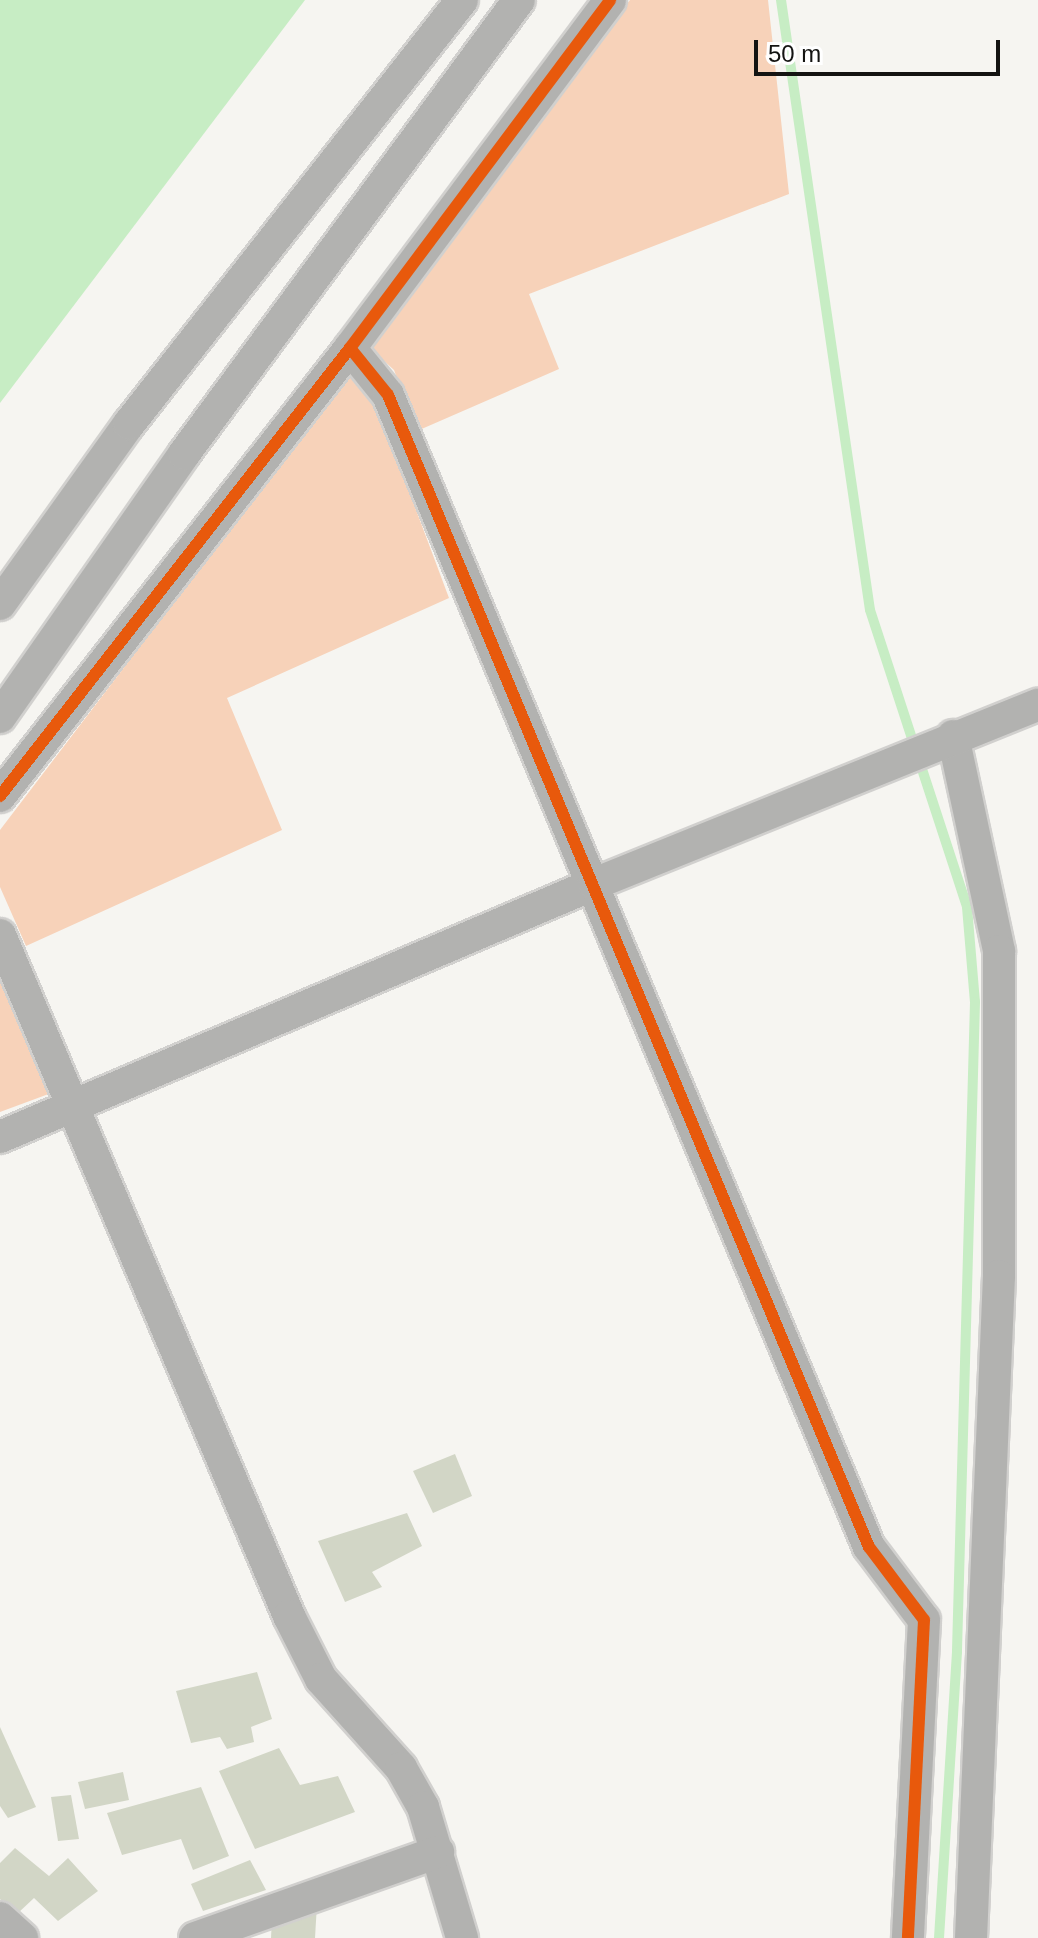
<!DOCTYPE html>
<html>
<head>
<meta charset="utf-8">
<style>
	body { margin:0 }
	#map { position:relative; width:1038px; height:1938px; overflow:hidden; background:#f6f5f1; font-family:Helvetica,sans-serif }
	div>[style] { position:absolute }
	.forest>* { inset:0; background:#f7d2b9 }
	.water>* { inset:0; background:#c7edc4 }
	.stream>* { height:10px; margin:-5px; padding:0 5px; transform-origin:5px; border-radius:5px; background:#c7edc4 }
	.building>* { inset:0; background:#d2d6c6 }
	.roads { filter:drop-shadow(2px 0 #d1d0ce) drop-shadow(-2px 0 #d1d0ce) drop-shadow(0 2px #d1d0ce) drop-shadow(0 -2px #d1d0ce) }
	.street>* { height:32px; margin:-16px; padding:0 16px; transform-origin:16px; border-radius:16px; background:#b2b2b0 }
	.cycleway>* { height:12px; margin:-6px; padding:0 6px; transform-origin:6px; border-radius:6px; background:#e8590c }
	span { translate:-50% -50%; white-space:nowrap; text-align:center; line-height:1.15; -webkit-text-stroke:6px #fff; paint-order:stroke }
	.scale { position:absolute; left:754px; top:40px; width:246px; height:36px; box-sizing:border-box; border:4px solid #141412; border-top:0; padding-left:10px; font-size:24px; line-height:28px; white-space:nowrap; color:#141412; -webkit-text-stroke:6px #fff; paint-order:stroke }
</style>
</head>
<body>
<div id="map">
	<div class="forest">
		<i style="clip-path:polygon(630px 0,768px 0,789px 194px,529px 294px,559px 369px,417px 431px,394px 370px,368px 346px)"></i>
		<i style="clip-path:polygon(351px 370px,373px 395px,449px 598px,227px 698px,282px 830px,26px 946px,0 887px,0 830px)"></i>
		<i style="clip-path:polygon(0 972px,54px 1092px,0 1112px)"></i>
	</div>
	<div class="water">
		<i style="clip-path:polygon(0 0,305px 0,0 403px)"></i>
	</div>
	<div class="stream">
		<i style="left:781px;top:0;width:616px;rotate:81.7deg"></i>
		<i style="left:870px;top:610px;width:312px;rotate:71.9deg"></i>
		<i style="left:967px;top:907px;width:95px;rotate:85.2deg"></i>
		<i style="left:975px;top:1002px;width:650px;rotate:91.59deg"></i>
		<i style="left:957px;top:1652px;width:287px;rotate:93.6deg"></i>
	</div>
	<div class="building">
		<i style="clip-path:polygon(455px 1454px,472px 1496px,433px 1513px,413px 1471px)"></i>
		<i style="clip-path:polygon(407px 1513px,422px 1546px,372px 1572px,382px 1587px,345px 1602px,318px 1541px)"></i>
		<i style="clip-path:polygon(257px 1672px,272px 1719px,251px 1727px,254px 1742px,227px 1749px,220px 1737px,191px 1743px,176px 1691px)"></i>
		<i style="clip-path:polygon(0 1727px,36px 1807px,8px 1818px,0 1806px)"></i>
		<i style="clip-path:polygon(279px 1748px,300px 1785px,338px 1776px,355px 1812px,255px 1849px,219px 1771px)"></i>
		<i style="clip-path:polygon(123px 1772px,129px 1800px,85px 1809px,78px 1782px)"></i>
		<i style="clip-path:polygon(201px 1787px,229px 1856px,193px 1870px,181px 1839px,122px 1855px,107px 1813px)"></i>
		<i style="clip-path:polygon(71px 1795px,79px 1839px,58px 1841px,51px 1797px)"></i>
		<i style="clip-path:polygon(15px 1848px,49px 1876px,68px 1858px,98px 1891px,58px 1921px,34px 1898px,17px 1914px,0 1899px,0 1863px)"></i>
		<i style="clip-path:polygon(250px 1860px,266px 1890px,203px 1911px,191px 1884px)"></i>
		<i style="clip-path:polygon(317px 1904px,315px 1938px,271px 1938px,272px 1918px)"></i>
	</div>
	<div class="roads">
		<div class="street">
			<i style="left:350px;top:348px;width:60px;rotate:51deg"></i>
			<i style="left:388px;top:395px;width:1248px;rotate:67.34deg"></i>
			<i style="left:869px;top:1547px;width:91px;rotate:53deg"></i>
			<i style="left:924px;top:1620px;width:318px;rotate:92.9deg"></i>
			<i style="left:0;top:604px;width:221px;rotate:-54.4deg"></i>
			<i style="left:129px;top:424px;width:539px;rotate:-51.85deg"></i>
			<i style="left:0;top:717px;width:321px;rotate:-55deg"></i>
			<i style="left:184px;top:454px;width:564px;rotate:-53.58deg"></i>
			<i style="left:953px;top:736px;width:220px;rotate:77.9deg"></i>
			<i style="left:999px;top:951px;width:325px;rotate:90deg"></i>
			<i style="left:999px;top:1276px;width:663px;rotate:92.42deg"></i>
			<i style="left:0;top:796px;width:569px;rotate:-52deg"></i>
			<i style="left:350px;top:348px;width:434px;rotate:-53.2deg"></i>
			<i style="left:0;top:935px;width:740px;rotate:67deg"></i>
			<i style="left:289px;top:1616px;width:71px;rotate:63.1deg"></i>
			<i style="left:321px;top:1679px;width:120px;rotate:48deg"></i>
			<i style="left:401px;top:1768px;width:45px;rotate:60.6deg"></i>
			<i style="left:423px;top:1807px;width:137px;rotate:73.4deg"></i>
			<i style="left:0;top:1137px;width:646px;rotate:-23.07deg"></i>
			<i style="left:594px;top:884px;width:479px;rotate:-22deg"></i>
			<i style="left:0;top:1918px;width:30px;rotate:42deg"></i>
			<i style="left:195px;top:1938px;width:258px;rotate:-19.5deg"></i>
		</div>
	</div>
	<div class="cycleway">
		<i style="left:350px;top:348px;width:60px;rotate:51deg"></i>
		<i style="left:388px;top:395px;width:1248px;rotate:67.34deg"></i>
		<i style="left:869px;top:1547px;width:91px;rotate:53deg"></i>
		<i style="left:924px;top:1620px;width:318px;rotate:92.9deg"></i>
		<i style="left:0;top:796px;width:569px;rotate:-52deg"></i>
		<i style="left:350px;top:348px;width:434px;rotate:-53.2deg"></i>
	</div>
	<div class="scale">50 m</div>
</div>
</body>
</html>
